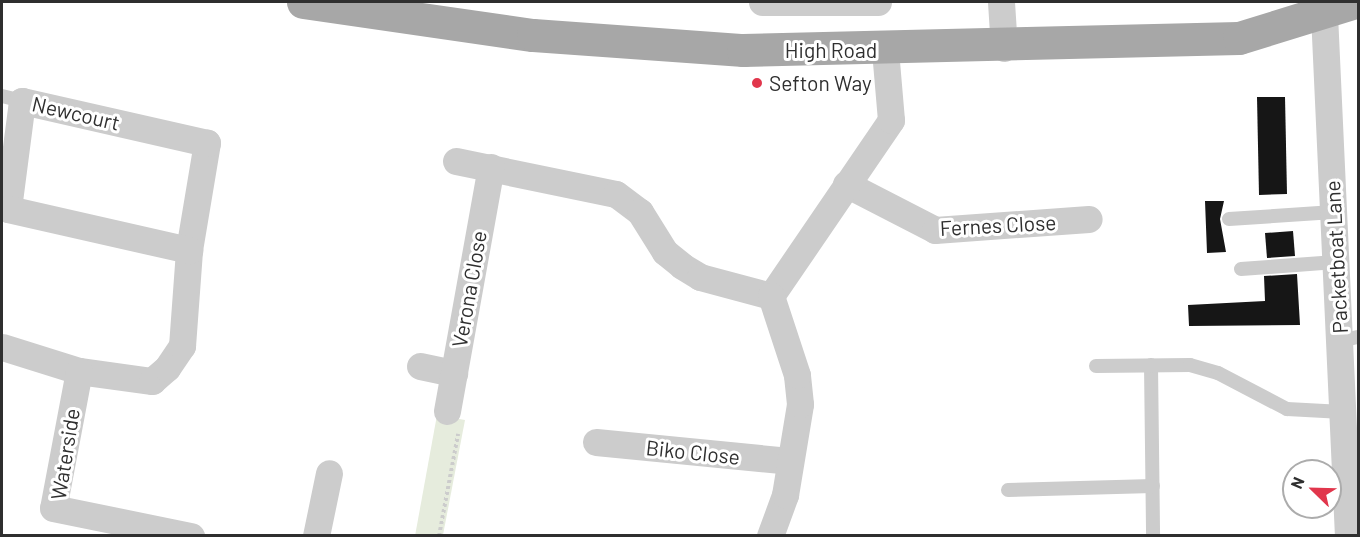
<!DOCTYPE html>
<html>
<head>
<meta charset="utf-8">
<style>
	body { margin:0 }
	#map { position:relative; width:1360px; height:537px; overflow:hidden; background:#fff; font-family:Barlow,sans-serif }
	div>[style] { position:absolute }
	.green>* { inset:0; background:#e6ecdd }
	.building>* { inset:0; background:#161616 }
	.path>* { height:4px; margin-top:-2px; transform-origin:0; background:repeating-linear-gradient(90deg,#ccc 0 3px,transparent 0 6px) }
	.lane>* { height:14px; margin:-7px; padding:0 7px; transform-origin:7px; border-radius:7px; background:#ccc }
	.street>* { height:27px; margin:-13.5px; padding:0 13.5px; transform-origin:13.5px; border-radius:13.5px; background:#ccc }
	.primary>* { height:33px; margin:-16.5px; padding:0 16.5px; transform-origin:16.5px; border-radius:16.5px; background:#a7a7a7 }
	.dots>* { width:16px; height:16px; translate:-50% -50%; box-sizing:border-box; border:3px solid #fff; border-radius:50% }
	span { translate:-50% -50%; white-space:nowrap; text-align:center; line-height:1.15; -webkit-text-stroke:6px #fff; paint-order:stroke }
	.street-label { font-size:21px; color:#2f2f2f }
	.poi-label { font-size:21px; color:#2f2f2f }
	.left { translate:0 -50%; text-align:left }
	.frame { position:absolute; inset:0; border:3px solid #2f2f2f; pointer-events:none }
	.north { position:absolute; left:1282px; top:459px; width:60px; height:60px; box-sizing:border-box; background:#fff; border:2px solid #acacac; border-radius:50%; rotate:293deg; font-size:16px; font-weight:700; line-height:24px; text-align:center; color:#2f2f2f }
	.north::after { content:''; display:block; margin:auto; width:21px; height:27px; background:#e1364c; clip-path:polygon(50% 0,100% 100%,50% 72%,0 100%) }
</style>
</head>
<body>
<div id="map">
	<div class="green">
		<i style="clip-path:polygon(437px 415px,465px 420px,443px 535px,415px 536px)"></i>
	</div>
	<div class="building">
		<i style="clip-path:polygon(1257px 97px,1285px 97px,1287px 194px,1259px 195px)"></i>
		<i style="clip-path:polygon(1205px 201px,1224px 201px,1220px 219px,1226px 252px,1207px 253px)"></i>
		<i style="clip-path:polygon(1293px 231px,1295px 256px,1267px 258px,1265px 233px)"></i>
		<i style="clip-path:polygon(1297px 274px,1300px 325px,1189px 326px,1188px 305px,1265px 301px,1264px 276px)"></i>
	</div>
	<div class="path">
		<i style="left:439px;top:536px;width:104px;rotate:-79.4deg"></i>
	</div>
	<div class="lane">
		<i style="left:2px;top:96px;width:21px;rotate:14deg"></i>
		<i style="left:1229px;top:219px;width:105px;rotate:-3.8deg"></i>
		<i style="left:1241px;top:269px;width:95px;rotate:-4.2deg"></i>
		<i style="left:1340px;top:341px;width:18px;rotate:-13deg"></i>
		<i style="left:1151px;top:365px;width:171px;rotate:89.3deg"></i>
		<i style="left:1096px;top:366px;width:94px;rotate:-0.6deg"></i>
		<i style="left:1190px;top:365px;width:29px;rotate:16deg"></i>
		<i style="left:1218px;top:373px;width:78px;rotate:27.6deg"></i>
		<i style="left:1287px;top:409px;width:56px;rotate:3.1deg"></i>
		<i style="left:1008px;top:490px;width:145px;rotate:-1.6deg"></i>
	</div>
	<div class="street">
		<i style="left:762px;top:2px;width:116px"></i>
		<i style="left:1001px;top:2px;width:46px;rotate:86.3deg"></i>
		<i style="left:1324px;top:14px;width:523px;rotate:87.37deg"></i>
		<i style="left:456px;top:161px;width:163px;rotate:11.7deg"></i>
		<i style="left:616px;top:194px;width:30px;rotate:37deg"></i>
		<i style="left:640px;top:212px;width:47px;rotate:58deg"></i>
		<i style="left:665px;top:252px;width:22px;rotate:39deg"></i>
		<i style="left:682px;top:266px;width:21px;rotate:31deg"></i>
		<i style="left:700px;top:277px;width:73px;rotate:15deg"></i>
		<i style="left:846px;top:184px;width:100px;rotate:27.3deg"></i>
		<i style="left:935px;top:230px;width:154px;rotate:-4.1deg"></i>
		<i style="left:771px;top:296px;width:213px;rotate:-55.7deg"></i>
		<i style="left:891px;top:120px;width:70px;rotate:-94.9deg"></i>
		<i style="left:2px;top:347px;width:81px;rotate:17.3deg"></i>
		<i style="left:79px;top:371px;width:74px;rotate:7.8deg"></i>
		<i style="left:152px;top:381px;width:20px;rotate:-41deg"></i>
		<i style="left:167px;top:368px;width:27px;rotate:-56deg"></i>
		<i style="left:182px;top:346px;width:96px;rotate:-85.8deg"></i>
		<i style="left:189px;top:250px;width:109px;rotate:-80.5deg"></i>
		<i style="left:207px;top:143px;width:190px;rotate:-167.2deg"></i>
		<i style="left:22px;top:101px;width:109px;rotate:97.4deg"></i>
		<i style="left:8px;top:209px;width:186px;rotate:12.8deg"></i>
		<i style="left:420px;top:366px;width:35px;rotate:12deg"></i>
		<i style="left:79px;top:371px;width:139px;rotate:100.7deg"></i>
		<i style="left:53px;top:508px;width:141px;rotate:11.5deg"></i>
		<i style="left:447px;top:411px;width:248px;rotate:-79.8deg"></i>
		<i style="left:596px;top:442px;width:194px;rotate:5.6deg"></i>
		<i style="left:316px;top:536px;width:64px;rotate:-78.3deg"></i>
		<i style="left:770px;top:536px;width:44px;rotate:-69.9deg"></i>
		<i style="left:785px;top:495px;width:92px;rotate:-80.6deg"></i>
		<i style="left:800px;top:404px;width:29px;rotate:-96deg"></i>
		<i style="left:797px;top:375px;width:83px;rotate:-108.2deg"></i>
	</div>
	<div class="primary">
		<i style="left:303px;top:2px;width:232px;rotate:8.2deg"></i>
		<i style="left:533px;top:35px;width:211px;rotate:4.1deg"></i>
		<i style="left:743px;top:50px;width:496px;rotate:-1.4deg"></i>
		<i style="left:1239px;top:38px;width:121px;rotate:-17.2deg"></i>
	</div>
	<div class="dots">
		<i style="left:757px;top:83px;background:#e1364c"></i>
	</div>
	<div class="street-label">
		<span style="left:831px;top:50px">High Road</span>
		<span style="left:76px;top:113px;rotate:13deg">Newcourt</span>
		<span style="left:998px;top:225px;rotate:-3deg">Fernes Close</span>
		<span style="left:1336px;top:257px;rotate:-93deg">Packetboat Lane</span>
		<span style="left:469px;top:289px;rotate:-80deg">Verona Close</span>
		<span style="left:693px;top:452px;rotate:6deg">Biko Close</span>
		<span style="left:65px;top:454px;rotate:-81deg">Waterside</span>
	</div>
	<div class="poi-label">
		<span class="left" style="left:769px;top:83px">Sefton Way</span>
	</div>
	<div class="frame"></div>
	<div class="north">N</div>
</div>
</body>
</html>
